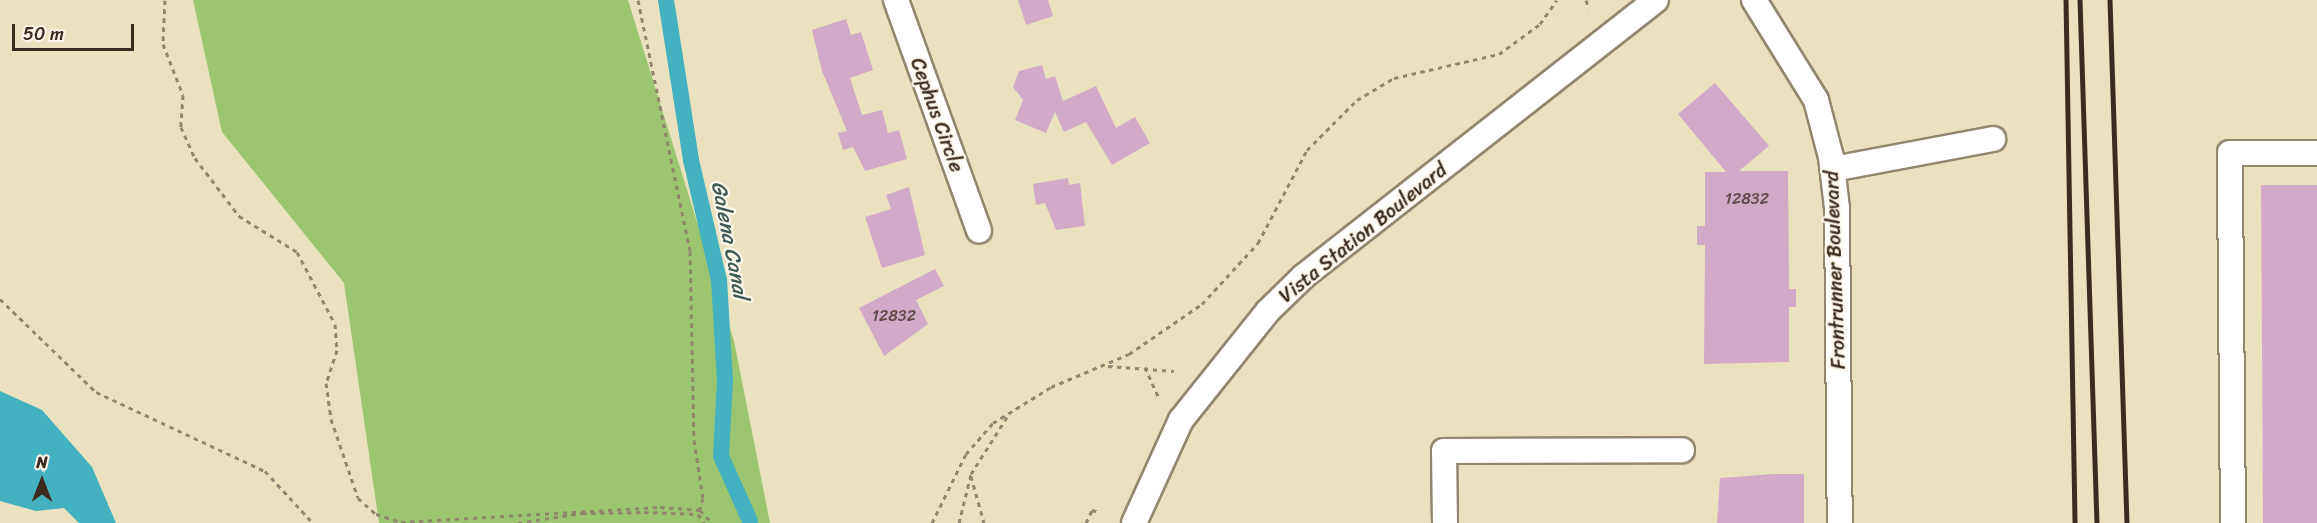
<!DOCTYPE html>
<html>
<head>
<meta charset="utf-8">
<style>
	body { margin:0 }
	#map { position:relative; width:2317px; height:523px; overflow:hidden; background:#eae2bf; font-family:Sriracha,sans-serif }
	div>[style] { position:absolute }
	.green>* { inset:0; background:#9cc571 }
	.water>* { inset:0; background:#43b1bf }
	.canal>* { height:16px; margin:-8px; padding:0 8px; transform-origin:8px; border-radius:8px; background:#43b1bf }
	.building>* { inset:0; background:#d2aac8 }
	.path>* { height:3px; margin-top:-1.5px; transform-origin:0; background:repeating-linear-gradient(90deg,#92866e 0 4.5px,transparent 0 9px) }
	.roads { filter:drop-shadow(2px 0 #92866e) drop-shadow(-2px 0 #92866e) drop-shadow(0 2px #92866e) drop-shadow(0 -2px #92866e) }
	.minor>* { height:24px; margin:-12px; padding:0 12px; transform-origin:12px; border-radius:12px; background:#fff }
	.rail>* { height:4.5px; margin:-2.25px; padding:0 2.25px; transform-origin:2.25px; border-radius:2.25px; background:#3b2a1e }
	span { translate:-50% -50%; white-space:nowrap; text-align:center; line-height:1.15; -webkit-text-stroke:4.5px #fbf7ec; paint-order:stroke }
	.number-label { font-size:16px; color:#614a48 }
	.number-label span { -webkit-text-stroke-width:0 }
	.street-label { font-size:20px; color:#3b2a1e }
	.water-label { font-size:21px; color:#3e5956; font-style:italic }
	.north { position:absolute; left:12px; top:451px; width:60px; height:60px; -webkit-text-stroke:4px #fbf7ec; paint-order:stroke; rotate:0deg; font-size:16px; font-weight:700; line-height:24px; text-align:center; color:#3b2a1e }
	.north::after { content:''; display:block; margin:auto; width:21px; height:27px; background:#3b2a1e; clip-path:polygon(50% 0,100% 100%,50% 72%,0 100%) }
	.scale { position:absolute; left:12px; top:24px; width:122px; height:27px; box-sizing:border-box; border:3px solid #3b2a1e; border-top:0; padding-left:8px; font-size:18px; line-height:21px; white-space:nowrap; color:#3b2a1e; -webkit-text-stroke:4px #fbf7ec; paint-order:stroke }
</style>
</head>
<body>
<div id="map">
	<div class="green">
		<i style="clip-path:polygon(193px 0,628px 0,734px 341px,770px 523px,379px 523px,344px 283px,222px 132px)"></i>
	</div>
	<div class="water">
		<i style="clip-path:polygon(0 391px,42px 410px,92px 467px,116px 523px,79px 523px,64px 508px,36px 511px,0 501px)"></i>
	</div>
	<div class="canal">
		<i style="left:666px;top:0;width:162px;rotate:81.1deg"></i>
		<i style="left:691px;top:160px;width:123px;rotate:76.9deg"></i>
		<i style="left:719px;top:280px;width:100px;rotate:86.6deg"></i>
		<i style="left:725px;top:380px;width:76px;rotate:93deg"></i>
		<i style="left:721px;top:456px;width:71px;rotate:66deg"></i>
	</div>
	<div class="building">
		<i style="clip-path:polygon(1018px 0,1048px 0,1053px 16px,1026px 25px)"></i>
		<i style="clip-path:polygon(846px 19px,851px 35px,861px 32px,873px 70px,850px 78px,862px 115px,882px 110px,888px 133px,899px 130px,907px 159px,865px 171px,853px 147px,843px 150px,838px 133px,847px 131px,822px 71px,812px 30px)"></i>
		<i style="clip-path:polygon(1042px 65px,1046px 79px,1055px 76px,1063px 101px,1096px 86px,1116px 128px,1135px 117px,1150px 143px,1112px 165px,1086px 122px,1064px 132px,1055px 112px,1046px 133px,1015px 120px,1023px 100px,1013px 87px,1019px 71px)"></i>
		<i style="clip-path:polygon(1715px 83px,1769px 146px,1739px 171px,1788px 171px,1789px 289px,1796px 289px,1796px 307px,1789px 307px,1789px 362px,1704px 364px,1705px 245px,1697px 245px,1697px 226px,1705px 226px,1705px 172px,1726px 172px,1678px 114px)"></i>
		<i style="clip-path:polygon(1068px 178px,1069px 185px,1080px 183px,1085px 226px,1056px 230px,1045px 203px,1036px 205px,1033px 184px)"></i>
		<i style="clip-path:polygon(2261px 185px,2317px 185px,2317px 523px,2263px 523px)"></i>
		<i style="clip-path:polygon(909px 187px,925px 255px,882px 268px,865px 217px,891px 209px,886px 195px)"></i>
		<i style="clip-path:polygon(935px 269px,944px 286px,916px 300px,928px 324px,884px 356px,859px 308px)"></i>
		<i style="clip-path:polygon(1774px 474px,1804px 474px,1804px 523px,1717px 523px,1720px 478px)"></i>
	</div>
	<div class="path">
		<i style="left:165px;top:0;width:44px;rotate:92.6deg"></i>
		<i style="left:163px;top:44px;width:55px;rotate:68.6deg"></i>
		<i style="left:183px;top:95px;width:32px;rotate:94deg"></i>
		<i style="left:181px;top:127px;width:34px;rotate:66deg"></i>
		<i style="left:195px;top:158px;width:73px;rotate:52.8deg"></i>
		<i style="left:239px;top:216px;width:68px;rotate:31.8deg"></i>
		<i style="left:297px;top:252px;width:81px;rotate:62.2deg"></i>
		<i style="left:335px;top:324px;width:26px;rotate:86deg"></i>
		<i style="left:337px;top:350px;width:35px;rotate:108deg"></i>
		<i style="left:326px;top:383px;width:36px;rotate:82deg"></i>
		<i style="left:331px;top:419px;width:83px;rotate:71.1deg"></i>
		<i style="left:358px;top:498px;width:24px;rotate:42deg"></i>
		<i style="left:376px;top:514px;width:26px;rotate:18deg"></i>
		<i style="left:401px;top:522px;width:259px;rotate:-3.3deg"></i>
		<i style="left:660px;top:507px;width:40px;rotate:4.3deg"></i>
		<i style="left:700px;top:510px;width:18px;rotate:47deg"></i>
		<i style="left:638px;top:0;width:256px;rotate:78.3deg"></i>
		<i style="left:690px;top:251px;width:189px;rotate:88.8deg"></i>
		<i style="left:694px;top:440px;width:59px;rotate:81.2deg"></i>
		<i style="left:703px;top:498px;width:17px;rotate:107deg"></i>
		<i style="left:1586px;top:0;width:9px;rotate:72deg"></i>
		<i style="left:0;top:299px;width:134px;rotate:44.1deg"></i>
		<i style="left:96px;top:392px;width:187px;rotate:25.1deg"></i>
		<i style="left:265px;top:471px;width:71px;rotate:47.3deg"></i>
		<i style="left:1108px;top:366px;width:66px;rotate:4.3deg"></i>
		<i style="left:1145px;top:367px;width:32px;rotate:66deg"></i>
		<i style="left:971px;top:476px;width:49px;rotate:74.5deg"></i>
		<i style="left:518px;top:523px;width:65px;rotate:-8.9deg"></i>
		<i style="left:582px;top:513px;width:62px;rotate:-0.9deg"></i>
		<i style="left:644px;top:512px;width:54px;rotate:2.1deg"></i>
		<i style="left:698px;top:514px;width:11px;rotate:56deg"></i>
		<i style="left:932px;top:523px;width:77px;rotate:-63.8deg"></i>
		<i style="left:966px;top:454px;width:41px;rotate:-48.9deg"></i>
		<i style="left:993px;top:423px;width:68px;rotate:-31.8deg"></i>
		<i style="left:1051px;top:387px;width:85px;rotate:-22.9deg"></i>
		<i style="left:1129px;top:354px;width:88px;rotate:-34.4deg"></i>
		<i style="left:1202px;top:304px;width:83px;rotate:-47.4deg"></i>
		<i style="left:1258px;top:243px;width:105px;rotate:-62.2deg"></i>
		<i style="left:1307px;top:150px;width:71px;rotate:-45deg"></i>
		<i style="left:1357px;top:100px;width:43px;rotate:-30.7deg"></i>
		<i style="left:1394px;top:78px;width:108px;rotate:-12.9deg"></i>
		<i style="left:1499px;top:54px;width:51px;rotate:-36.2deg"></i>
		<i style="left:1540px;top:24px;width:29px;rotate:-55deg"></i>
		<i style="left:959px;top:523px;width:50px;rotate:-76.2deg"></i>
		<i style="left:971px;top:474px;width:73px;rotate:-57.8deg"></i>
		<i style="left:1086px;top:523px;width:14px;rotate:-65deg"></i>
		<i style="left:1092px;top:510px;width:8px;rotate:14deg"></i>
	</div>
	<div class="roads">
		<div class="minor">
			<i style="left:896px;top:0;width:245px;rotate:70.2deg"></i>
			<i style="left:1754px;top:0;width:118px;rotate:58.2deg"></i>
			<i style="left:1816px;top:100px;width:59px;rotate:75.3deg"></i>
			<i style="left:1831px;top:157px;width:51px;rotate:83.3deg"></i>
			<i style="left:1837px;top:208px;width:315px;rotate:89.5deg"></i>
			<i style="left:1833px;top:169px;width:163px;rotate:-10.6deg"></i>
			<i style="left:1134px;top:523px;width:113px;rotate:-65.5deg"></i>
			<i style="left:1181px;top:420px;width:139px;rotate:-51.4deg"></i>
			<i style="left:1268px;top:311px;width:50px;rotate:-44.2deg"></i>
			<i style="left:1304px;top:276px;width:447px;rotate:-38.1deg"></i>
			<i style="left:1445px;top:523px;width:72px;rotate:-90.8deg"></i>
			<i style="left:1444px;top:451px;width:238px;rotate:-0.2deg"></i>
			<i style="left:2233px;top:523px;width:370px;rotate:-90.5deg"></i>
			<i style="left:2230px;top:153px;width:87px"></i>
		</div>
	</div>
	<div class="rail">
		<i style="left:2066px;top:0;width:523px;rotate:89.01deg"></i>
		<i style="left:2080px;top:0;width:523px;rotate:88.14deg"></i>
		<i style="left:2110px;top:0;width:523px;rotate:88.14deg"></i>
	</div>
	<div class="number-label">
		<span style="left:1747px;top:199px">12832</span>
		<span style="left:894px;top:316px">12832</span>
	</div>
	<div class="street-label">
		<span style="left:937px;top:115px;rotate:70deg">Cephus Circle</span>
		<span style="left:1363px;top:233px;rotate:-39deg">Vista Station Boulevard</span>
		<span style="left:1835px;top:270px;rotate:-92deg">Frontrunner Boulevard</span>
	</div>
	<div class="water-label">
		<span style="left:730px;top:240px;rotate:79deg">Galena Canal</span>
	</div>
	<div class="north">N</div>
	<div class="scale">50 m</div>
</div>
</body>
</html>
